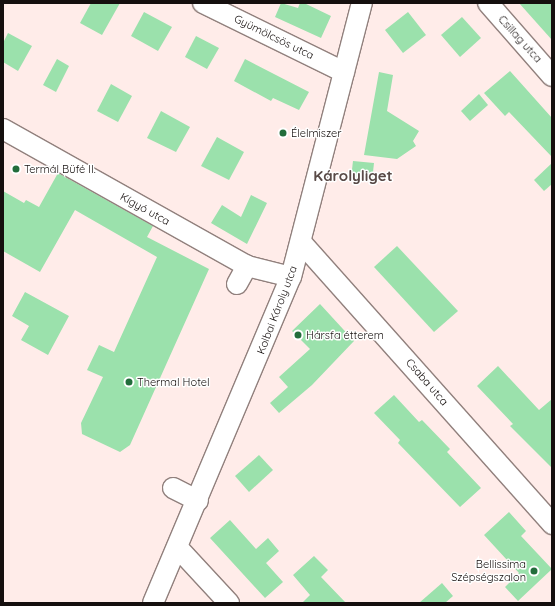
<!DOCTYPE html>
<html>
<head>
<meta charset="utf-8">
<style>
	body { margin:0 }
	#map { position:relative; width:555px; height:606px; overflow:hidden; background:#ffece9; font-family:Quicksand,sans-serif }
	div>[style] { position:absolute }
	.building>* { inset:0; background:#9be1ac }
	.roads { filter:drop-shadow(1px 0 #91807d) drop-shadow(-1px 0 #91807d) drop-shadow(0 1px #91807d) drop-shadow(0 -1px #91807d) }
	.minor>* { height:20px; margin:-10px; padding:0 10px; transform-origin:10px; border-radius:10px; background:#fff }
	.dots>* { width:11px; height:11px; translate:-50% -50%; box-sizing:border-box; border:2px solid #fff; border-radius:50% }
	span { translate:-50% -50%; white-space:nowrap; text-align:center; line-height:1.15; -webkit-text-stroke:3px #fff; paint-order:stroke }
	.street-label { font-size:11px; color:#150f0e }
	.poi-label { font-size:11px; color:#150f0e }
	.left { translate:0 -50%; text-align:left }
	.right { translate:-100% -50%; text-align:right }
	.district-label { font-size:15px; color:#594a47; font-weight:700 }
	.frame { position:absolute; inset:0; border:4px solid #150f0e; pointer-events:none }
</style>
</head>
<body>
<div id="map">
	<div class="building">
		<i style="clip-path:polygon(91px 3px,120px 3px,102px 35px,80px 23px)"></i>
		<i style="clip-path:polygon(281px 3px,298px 8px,300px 3px,304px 3px,331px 16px,321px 38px,275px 17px)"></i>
		<i style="clip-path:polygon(519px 3px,552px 3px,552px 40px)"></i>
		<i style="clip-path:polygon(144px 12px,172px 27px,158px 51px,131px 36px)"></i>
		<i style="clip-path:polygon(408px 12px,426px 35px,403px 53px,385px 30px)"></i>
		<i style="clip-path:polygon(462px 17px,481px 38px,460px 57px,441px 35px)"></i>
		<i style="clip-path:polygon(8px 33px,32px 46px,18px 71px,3px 62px,3px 43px)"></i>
		<i style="clip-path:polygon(196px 36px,219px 48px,207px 69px,185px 57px)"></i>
		<i style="clip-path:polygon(57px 59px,69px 66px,56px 92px,43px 85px)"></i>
		<i style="clip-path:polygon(245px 59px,309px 92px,299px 110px,273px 98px,271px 101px,234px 81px)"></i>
		<i style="clip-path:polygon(510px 71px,552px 118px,552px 157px,509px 112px,505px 116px,484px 93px)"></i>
		<i style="clip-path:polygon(379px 72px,393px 75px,387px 111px,419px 131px,413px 141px,416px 146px,397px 159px,364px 155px)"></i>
		<i style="clip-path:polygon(111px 84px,132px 96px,118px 122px,97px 111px)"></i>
		<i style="clip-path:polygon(479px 94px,488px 105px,470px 121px,461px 111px)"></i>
		<i style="clip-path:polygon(161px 111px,190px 127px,176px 152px,147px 138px)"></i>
		<i style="clip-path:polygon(217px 137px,244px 152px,229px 180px,201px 166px)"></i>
		<i style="clip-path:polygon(353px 161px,374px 163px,372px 181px,351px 178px)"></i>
		<i style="clip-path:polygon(552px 163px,552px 184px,544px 191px,534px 180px)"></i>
		<i style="clip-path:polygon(58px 173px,153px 226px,147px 237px,209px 269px,130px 445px,120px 452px,82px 434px,81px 423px,103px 377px,87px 370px,99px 345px,114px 352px,157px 257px,75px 210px,40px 272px,3px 251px,3px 191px,24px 203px,26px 200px,39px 207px)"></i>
		<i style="clip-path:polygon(251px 195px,267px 203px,247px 244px,211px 223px,222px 205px,241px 217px)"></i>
		<i style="clip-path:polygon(397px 246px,458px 311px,434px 332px,374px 267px)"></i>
		<i style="clip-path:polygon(25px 292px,69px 316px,48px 355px,21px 340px,29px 326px,12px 316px)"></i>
		<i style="clip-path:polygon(320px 304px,354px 341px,312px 385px,279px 413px,270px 403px,288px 387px,279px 377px,310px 349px,292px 331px)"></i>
		<i style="clip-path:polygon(498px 366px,539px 410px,552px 399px,552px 468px,510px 426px,513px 424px,477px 386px)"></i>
		<i style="clip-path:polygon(394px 395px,419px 422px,422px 420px,450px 449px,447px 452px,481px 488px,460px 507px,398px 443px,400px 440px,374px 413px)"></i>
		<i style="clip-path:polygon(259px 455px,273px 470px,249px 492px,235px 476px)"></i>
		<i style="clip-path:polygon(509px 512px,526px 531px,521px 536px,552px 569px,518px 601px,505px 587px,519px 573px,484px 535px)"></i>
		<i style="clip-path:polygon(230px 520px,256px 549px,268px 538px,279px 551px,266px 563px,283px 582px,265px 598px,210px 538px)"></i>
		<i style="clip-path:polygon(314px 556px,328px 570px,321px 577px,346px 603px,302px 603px,310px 595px,293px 575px)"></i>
		<i style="clip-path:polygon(442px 583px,453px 596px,445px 603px,419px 603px)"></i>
	</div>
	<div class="roads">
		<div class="minor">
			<i style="left:203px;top:3px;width:157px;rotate:26.1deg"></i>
			<i style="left:488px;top:3px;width:97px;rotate:48.8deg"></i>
			<i style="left:3px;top:129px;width:280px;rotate:29.3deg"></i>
			<i style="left:247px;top:266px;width:45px;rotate:14deg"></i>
			<i style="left:301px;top:242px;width:378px;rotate:48.3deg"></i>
			<i style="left:237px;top:284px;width:21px;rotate:-61deg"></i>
			<i style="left:173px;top:488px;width:28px;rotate:27deg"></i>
			<i style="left:178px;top:548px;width:75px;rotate:47.2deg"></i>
			<i style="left:153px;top:603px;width:354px;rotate:-67.1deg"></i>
			<i style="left:291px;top:277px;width:283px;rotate:-75.5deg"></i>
		</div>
	</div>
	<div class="dots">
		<i style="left:283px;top:133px;background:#226d3b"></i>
		<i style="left:16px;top:169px;background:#226d3b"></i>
		<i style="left:298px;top:335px;background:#226d3b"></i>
		<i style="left:129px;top:382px;background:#226d3b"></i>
		<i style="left:534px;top:571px;background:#226d3b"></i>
	</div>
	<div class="street-label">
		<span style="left:274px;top:37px;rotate:26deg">Gyümölcsös utca</span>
		<span style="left:520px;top:39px;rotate:48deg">Csillag utca</span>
		<span style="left:145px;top:209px;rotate:29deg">Kígyó utca</span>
		<span style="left:277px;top:310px;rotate:-69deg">Kolbai Károly utca</span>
		<span style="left:427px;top:382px;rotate:49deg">Csaba utca</span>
	</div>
	<div class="poi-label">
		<span class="left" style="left:291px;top:133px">Élelmiszer</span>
		<span class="left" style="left:24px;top:169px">Termál Büfé II.</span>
		<span class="left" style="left:306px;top:335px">Hársfa étterem</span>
		<span class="left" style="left:137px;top:382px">Thermal Hotel</span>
		<span class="right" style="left:526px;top:571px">Bellissima<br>Szépségszalon</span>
	</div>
	<div class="district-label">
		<span style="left:353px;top:176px">Károlyliget</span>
	</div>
	<div class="frame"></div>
</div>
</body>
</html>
